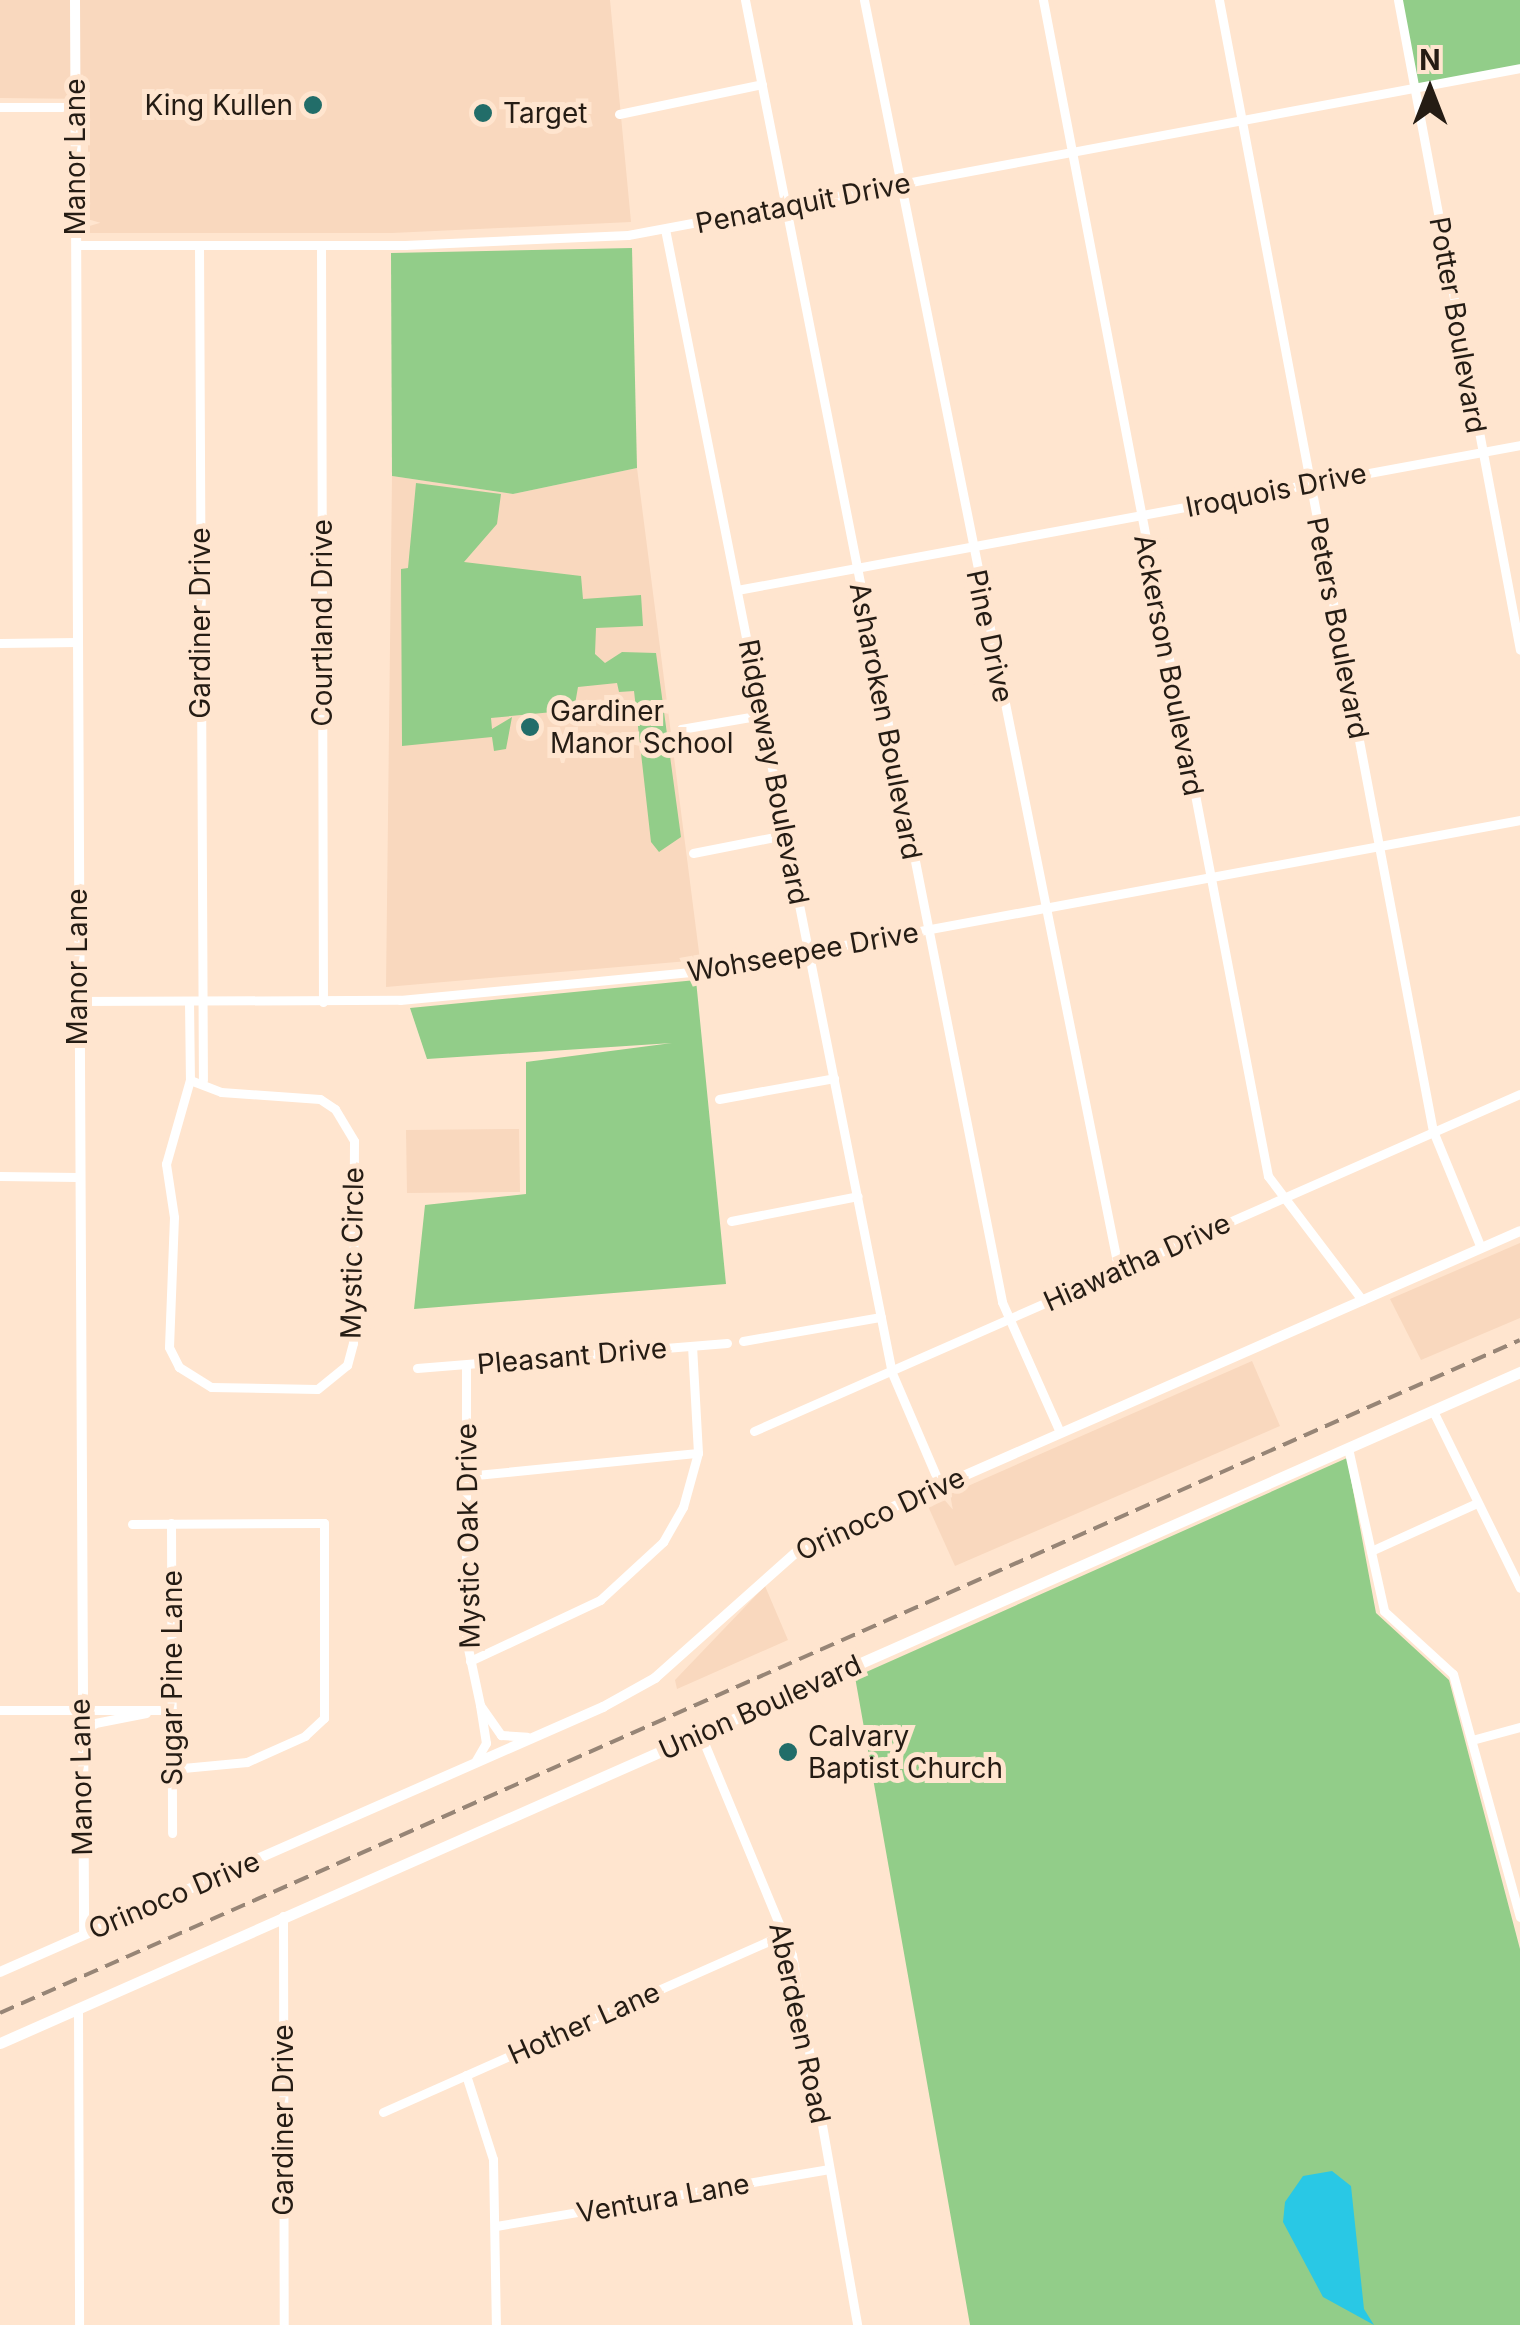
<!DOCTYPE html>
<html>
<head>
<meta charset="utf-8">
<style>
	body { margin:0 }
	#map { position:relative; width:1520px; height:2325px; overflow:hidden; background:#ffe5cf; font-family:Inter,sans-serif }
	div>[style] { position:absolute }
	.built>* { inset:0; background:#f9d8be }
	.green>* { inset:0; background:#92cd89 }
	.water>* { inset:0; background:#29c8e5 }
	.minor>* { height:9px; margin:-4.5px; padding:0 4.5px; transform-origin:4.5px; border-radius:4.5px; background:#fff }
	.tertiary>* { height:10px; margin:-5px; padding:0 5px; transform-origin:5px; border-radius:5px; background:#fff }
	.secondary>* { height:11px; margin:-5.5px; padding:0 5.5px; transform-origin:5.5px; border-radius:5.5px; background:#fff }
	.rail>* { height:4px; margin-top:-2px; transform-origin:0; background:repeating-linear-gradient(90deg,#978576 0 15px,transparent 0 23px) }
	.dots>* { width:28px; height:28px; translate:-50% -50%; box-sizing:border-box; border:5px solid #ffe5cf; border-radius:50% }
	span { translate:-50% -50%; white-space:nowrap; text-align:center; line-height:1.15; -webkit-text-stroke:10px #ffe5cf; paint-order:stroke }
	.poi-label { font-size:28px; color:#251c14 }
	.right { translate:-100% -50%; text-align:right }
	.left { translate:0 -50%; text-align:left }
	.street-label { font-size:28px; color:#251c14 }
	.north { position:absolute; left:1380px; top:40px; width:100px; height:100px; -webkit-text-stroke:8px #ffe5cf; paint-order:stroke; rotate:0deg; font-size:28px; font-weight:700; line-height:40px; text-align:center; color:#251c14 }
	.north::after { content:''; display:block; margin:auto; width:35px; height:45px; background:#251c14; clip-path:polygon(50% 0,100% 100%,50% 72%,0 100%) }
</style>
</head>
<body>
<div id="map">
	<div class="built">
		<i style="clip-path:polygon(0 0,610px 0,631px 222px,392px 233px,88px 233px,88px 99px,0 98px)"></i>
		<i style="clip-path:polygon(637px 468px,700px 960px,386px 987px,392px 476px,513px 494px)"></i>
		<i style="clip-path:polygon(519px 1129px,520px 1192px,407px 1193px,406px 1130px)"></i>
		<i style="clip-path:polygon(1520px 1243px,1520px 1318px,1421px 1360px,1390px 1299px)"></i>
		<i style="clip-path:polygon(1252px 1361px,1280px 1426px,955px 1566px,927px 1504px)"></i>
		<i style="clip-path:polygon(765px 1586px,788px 1640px,677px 1689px,675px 1680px)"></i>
	</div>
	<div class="green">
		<i style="clip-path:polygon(1398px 0,1520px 0,1520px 68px,1414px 87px)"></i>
		<i style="clip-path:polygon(632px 248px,637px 468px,513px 494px,392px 476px,391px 253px)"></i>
		<i style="clip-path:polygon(416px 483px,501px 494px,497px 524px,464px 562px,581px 576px,583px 599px,641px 595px,643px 626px,596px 628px,595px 654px,605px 663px,622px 652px,656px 653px,681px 837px,659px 852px,651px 842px,634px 691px,619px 692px,617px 683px,578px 687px,574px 710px,491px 718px,492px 729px,512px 717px,506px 749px,494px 751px,492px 737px,402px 746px,401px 569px,408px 568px)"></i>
		<i style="clip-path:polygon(696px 980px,726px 1284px,414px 1309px,425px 1205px,526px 1194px,526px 1062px,672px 1043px,427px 1059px,410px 1008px)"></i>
		<i style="clip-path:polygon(1347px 1458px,1376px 1613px,1449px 1680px,1520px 1949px,1520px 2325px,970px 2325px,855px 1677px)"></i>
	</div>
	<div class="water">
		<i style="clip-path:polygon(1332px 2171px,1351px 2186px,1364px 2309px,1374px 2325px,1323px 2297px,1283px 2222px,1285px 2202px,1303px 2176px)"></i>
	</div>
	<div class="minor">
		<i style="left:745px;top:0;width:1327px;rotate:78.83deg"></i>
		<i style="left:1002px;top:1302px;width:142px;rotate:66deg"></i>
		<i style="left:864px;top:0;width:1296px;rotate:78.66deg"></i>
		<i style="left:1043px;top:0;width:1197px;rotate:79.17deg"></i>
		<i style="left:1268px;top:1176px;width:156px;rotate:52.8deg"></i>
		<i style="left:1219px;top:0;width:1151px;rotate:79.29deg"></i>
		<i style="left:1433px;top:1131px;width:126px;rotate:67.7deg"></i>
		<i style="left:1398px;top:0;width:661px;rotate:79.37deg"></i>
		<i style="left:0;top:107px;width:75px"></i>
		<i style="left:619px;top:114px;width:146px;rotate:-11.8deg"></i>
		<i style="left:665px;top:229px;width:1166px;rotate:78.78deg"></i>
		<i style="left:892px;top:1373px;width:122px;rotate:66.8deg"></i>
		<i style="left:76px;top:245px;width:329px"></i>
		<i style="left:405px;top:245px;width:223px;rotate:-2.6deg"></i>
		<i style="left:628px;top:235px;width:907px;rotate:-10.6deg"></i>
		<i style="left:199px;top:245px;width:835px;rotate:89.73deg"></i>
		<i style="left:321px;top:245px;width:757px;rotate:89.85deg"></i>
		<i style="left:737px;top:590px;width:796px;rotate:-10.49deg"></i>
		<i style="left:0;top:643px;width:77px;rotate:-0.7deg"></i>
		<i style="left:681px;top:729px;width:82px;rotate:-9.8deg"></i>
		<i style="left:693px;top:853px;width:94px;rotate:-11.1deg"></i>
		<i style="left:76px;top:1001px;width:324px;rotate:-0.2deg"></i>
		<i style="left:400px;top:1000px;width:310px;rotate:-5.5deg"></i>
		<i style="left:709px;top:970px;width:825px;rotate:-10.48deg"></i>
		<i style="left:189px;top:1001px;width:79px;rotate:89.3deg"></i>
		<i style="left:190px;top:1080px;width:33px;rotate:21deg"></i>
		<i style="left:221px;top:1092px;width:99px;rotate:4deg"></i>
		<i style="left:320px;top:1099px;width:18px;rotate:34deg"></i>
		<i style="left:335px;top:1109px;width:37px;rotate:59deg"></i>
		<i style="left:354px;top:1141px;width:202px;rotate:90.3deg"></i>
		<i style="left:353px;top:1343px;width:23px;rotate:105deg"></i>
		<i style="left:347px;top:1365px;width:38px;rotate:141deg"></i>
		<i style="left:317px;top:1389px;width:106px;rotate:-178.9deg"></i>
		<i style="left:211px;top:1387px;width:38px;rotate:-148deg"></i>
		<i style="left:179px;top:1367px;width:22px;rotate:-117deg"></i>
		<i style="left:169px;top:1347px;width:130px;rotate:-87.8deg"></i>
		<i style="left:174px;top:1217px;width:54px;rotate:-98.6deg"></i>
		<i style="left:166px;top:1164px;width:87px;rotate:-74.1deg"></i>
		<i style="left:719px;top:1099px;width:117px;rotate:-10.3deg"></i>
		<i style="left:0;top:1176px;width:77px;rotate:0.7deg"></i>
		<i style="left:731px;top:1221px;width:129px;rotate:-11.1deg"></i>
		<i style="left:743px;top:1341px;width:140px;rotate:-9.9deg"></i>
		<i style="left:466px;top:1365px;width:274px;rotate:90deg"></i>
		<i style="left:466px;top:1639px;width:67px;rotate:78deg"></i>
		<i style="left:417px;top:1368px;width:311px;rotate:-4.6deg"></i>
		<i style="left:1433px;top:1411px;width:197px;rotate:63.8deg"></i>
		<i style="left:754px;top:1431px;width:837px;rotate:-23.75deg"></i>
		<i style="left:1348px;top:1448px;width:167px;rotate:77.5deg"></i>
		<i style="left:1384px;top:1611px;width:93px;rotate:42.4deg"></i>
		<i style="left:1453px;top:1674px;width:252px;rotate:74.6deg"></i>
		<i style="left:466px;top:1476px;width:233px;rotate:-5.7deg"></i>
		<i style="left:171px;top:1523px;width:310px;rotate:89.8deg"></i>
		<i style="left:132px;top:1524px;width:192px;rotate:-0.3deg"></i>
		<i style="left:324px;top:1523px;width:195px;rotate:90deg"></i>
		<i style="left:324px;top:1718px;width:26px;rotate:137deg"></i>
		<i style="left:305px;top:1736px;width:64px;rotate:155.9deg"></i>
		<i style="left:247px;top:1762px;width:75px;rotate:174.7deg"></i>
		<i style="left:1371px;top:1551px;width:116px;rotate:-24.4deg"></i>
		<i style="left:470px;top:1661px;width:144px;rotate:-25.1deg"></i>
		<i style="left:600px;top:1600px;width:86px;rotate:-42.6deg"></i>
		<i style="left:663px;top:1542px;width:40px;rotate:-60.3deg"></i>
		<i style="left:683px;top:1507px;width:56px;rotate:-74.5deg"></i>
		<i style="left:698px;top:1453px;width:107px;rotate:-93.2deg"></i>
		<i style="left:0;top:1710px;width:172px"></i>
		<i style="left:700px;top:1733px;width:240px;rotate:67.5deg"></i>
		<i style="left:792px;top:1955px;width:376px;rotate:80deg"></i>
		<i style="left:81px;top:1734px;width:18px;rotate:-38deg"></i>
		<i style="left:95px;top:1723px;width:52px;rotate:-11.1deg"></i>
		<i style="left:1472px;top:1740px;width:50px;rotate:-15.2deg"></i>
		<i style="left:475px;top:1762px;width:22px;rotate:-60deg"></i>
		<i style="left:486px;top:1743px;width:38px;rotate:-99deg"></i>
		<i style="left:480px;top:1705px;width:37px;rotate:55deg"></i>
		<i style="left:501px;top:1735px;width:26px;rotate:4deg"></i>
		<i style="left:283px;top:1916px;width:409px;rotate:89.9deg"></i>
		<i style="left:78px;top:2008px;width:317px;rotate:89.8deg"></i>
		<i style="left:466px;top:2075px;width:88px;rotate:72.2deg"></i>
		<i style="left:493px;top:2159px;width:166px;rotate:89deg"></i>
		<i style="left:383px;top:2112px;width:440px;rotate:-23.9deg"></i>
		<i style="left:496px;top:2226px;width:338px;rotate:-9.7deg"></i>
	</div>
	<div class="tertiary">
		<i style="left:75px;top:0;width:1934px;rotate:89.73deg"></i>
		<i style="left:0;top:1972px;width:659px;rotate:-23.72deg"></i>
		<i style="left:603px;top:1707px;width:60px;rotate:-29.1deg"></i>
		<i style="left:655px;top:1678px;width:197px;rotate:-41.7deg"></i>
		<i style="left:802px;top:1547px;width:784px;rotate:-23.75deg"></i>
	</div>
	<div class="secondary">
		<i style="left:0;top:2043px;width:1662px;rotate:-23.82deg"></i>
	</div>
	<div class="rail">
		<i style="left:0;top:2013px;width:1662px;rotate:-23.88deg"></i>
	</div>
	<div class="dots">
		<i style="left:313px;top:105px;background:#226d69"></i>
		<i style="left:483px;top:113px;background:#226d69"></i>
		<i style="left:530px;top:727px;background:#226d69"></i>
		<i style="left:788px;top:1752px;background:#226d69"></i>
	</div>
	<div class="poi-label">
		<span class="right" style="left:293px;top:105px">King Kullen</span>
		<span class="left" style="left:503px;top:113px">Target</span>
		<span class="left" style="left:550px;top:727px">Gardiner<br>Manor School</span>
		<span class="left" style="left:808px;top:1752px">Calvary<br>Baptist Church</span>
	</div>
	<div class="street-label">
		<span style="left:75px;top:157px;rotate:-90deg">Manor Lane</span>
		<span style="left:803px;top:203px;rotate:-11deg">Penataquit Drive</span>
		<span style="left:1458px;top:325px;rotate:80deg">Potter Boulevard</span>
		<span style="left:1276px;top:490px;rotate:-11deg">Iroquois Drive</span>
		<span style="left:200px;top:623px;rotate:-90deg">Gardiner Drive</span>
		<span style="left:322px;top:623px;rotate:-90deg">Courtland Drive</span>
		<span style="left:1338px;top:628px;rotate:79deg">Peters Boulevard</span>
		<span style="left:990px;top:636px;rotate:78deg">Pine Drive</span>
		<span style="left:1169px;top:665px;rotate:79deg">Ackerson Boulevard</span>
		<span style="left:886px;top:721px;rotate:79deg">Asharoken Boulevard</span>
		<span style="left:774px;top:772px;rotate:79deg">Ridgeway Boulevard</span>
		<span style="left:803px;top:952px;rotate:-10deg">Wohseepee Drive</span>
		<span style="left:77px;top:967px;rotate:-90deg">Manor Lane</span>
		<span style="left:352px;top:1253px;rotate:-89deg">Mystic Circle</span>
		<span style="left:1137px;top:1262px;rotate:-24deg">Hiawatha Drive</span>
		<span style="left:572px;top:1356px;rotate:-5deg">Pleasant Drive</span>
		<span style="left:880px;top:1514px;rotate:-25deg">Orinoco Drive</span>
		<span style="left:468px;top:1536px;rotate:-91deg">Mystic Oak Drive</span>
		<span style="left:172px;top:1678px;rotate:-90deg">Sugar Pine Lane</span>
		<span style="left:760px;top:1707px;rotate:-24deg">Union Boulevard</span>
		<span style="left:81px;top:1777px;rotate:-91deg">Manor Lane</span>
		<span style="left:174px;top:1895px;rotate:-23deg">Orinoco Drive</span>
		<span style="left:584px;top:2023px;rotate:-24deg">Hother Lane</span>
		<span style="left:800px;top:2023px;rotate:78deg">Aberdeen Road</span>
		<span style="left:283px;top:2120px;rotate:-90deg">Gardiner Drive</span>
		<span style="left:663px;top:2198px;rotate:-10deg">Ventura Lane</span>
	</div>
	<div class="north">N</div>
</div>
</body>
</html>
